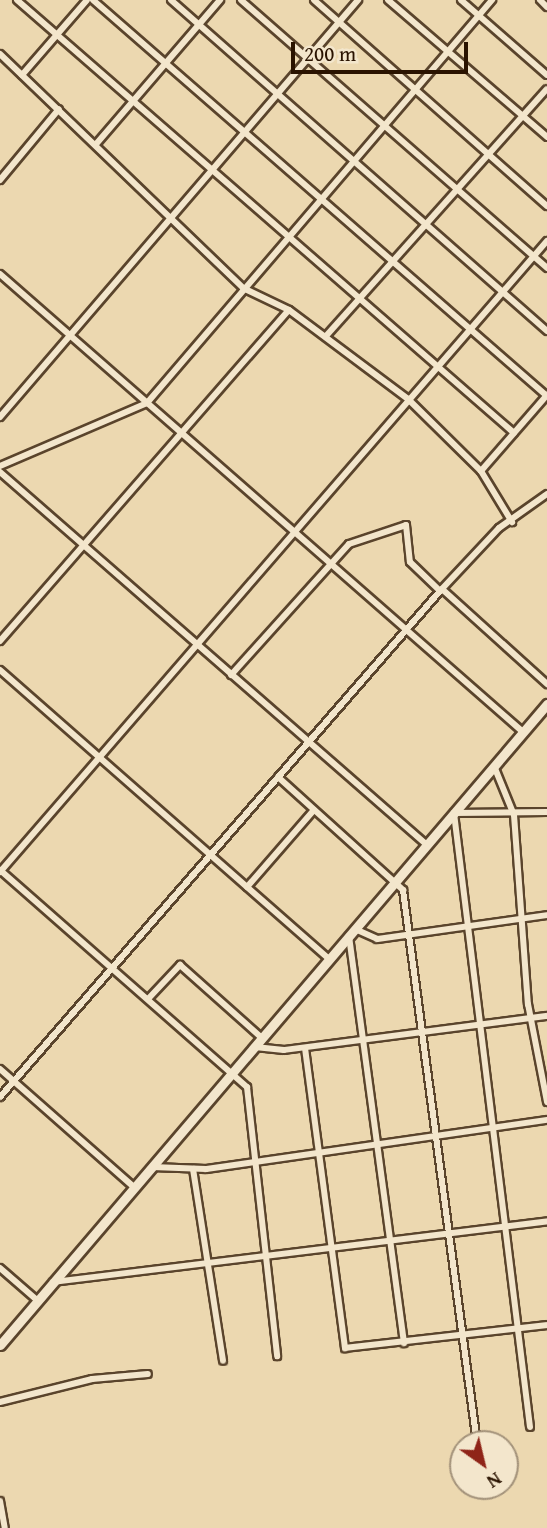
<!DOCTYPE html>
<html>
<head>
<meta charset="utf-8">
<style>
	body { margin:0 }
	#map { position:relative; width:547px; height:1528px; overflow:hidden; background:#ecd8b0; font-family:"Gentium Book Plus",serif }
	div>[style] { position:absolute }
	.roads { filter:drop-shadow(2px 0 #5a442c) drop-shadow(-2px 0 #5a442c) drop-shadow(0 2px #5a442c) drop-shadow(0 -2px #5a442c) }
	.street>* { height:6px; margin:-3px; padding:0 3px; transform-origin:3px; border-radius:3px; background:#f3e6cc }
	.secondary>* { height:9px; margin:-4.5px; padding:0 4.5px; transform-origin:4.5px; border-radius:4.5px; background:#f3e6cc }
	span { translate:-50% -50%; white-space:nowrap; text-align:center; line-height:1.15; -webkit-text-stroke:5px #f3e6cc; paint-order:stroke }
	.north { position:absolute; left:449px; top:1430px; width:70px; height:70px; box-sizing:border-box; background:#f3e6cc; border:2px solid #a3927a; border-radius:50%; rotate:146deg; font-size:19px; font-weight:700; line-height:28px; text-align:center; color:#2a1300 }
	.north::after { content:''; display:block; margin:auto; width:24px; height:32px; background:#8f2418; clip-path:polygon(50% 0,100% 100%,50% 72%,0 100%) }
	.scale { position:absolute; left:291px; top:42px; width:177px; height:32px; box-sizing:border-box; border:4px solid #2a1300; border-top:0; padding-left:9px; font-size:21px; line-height:24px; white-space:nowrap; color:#2a1300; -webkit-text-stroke:5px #f3e6cc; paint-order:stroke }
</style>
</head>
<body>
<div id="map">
	<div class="roads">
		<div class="street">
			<i style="left:17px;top:0;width:659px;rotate:41.06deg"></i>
			<i style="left:93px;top:0;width:602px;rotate:41.1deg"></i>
			<i style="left:171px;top:0;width:501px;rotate:41.36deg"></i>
			<i style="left:241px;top:0;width:407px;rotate:41.2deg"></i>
			<i style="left:314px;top:0;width:311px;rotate:41.5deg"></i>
			<i style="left:388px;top:0;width:210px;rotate:40.7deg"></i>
			<i style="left:461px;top:0;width:114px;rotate:41.1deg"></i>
			<i style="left:540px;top:0;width:10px;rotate:45deg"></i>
			<i style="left:0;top:54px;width:337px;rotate:43.9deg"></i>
			<i style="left:243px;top:288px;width:51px;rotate:25.6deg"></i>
			<i style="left:289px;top:310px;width:149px;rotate:36.8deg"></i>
			<i style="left:408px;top:399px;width:103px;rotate:44.6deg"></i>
			<i style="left:481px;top:471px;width:60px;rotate:58.7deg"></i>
			<i style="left:22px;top:75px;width:99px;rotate:-49.1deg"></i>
			<i style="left:97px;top:143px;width:189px;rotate:-49.3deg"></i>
			<i style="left:0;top:180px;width:92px;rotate:-50.3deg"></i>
			<i style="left:0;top:274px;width:695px;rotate:41.21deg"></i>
			<i style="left:326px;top:336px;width:331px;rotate:-48.2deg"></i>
			<i style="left:0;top:417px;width:550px;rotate:-49.35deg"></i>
			<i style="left:0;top:466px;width:160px;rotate:-23.2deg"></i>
			<i style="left:147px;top:403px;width:531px;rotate:-49.43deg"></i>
			<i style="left:481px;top:471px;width:101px;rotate:-49deg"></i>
			<i style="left:0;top:472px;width:567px;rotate:41.14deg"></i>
			<i style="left:442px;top:589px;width:142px;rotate:42.1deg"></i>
			<i style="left:0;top:641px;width:439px;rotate:-48.9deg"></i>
			<i style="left:0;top:670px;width:438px;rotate:41.3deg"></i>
			<i style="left:231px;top:675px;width:176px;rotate:-48deg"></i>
			<i style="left:349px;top:544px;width:60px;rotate:-18.4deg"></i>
			<i style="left:406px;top:525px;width:37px;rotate:84deg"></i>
			<i style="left:410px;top:562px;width:42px;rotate:44deg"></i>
			<i style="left:440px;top:591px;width:86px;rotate:-46.9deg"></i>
			<i style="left:499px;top:528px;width:59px;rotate:-35.3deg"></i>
			<i style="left:494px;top:766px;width:53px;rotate:67.8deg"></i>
			<i style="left:514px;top:815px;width:190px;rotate:85.8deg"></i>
			<i style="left:528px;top:1004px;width:100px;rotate:79deg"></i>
			<i style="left:278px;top:777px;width:169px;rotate:42.1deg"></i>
			<i style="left:403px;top:890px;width:551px;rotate:82.38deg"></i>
			<i style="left:0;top:870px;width:329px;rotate:41.3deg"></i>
			<i style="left:247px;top:1087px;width:271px;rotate:83.6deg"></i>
			<i style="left:0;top:872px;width:835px;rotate:-49.08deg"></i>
			<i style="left:247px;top:887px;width:102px;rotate:-49deg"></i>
			<i style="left:355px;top:929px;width:24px;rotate:24deg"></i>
			<i style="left:377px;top:939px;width:172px;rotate:-8deg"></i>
			<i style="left:349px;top:936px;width:411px;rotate:82.3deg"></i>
			<i style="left:148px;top:999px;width:47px;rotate:-46.7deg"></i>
			<i style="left:180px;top:965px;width:110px;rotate:41.7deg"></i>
			<i style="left:255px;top:1047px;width:29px;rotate:6deg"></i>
			<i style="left:284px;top:1050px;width:265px;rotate:-7.4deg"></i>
			<i style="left:305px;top:1048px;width:303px;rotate:82.4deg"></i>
			<i style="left:345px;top:1348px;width:203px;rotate:-6.5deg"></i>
			<i style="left:0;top:1069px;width:179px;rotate:41.4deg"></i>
			<i style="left:0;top:1097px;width:671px;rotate:-48.99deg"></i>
			<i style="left:152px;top:1167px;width:54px;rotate:2.1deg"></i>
			<i style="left:206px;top:1169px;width:345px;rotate:-8.2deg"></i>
			<i style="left:193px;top:1169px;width:194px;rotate:81.1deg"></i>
			<i style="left:0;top:1268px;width:50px;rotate:41deg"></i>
			<i style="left:53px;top:1282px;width:498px;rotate:-7deg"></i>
			<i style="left:0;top:1402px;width:95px;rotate:-14deg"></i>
			<i style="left:92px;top:1379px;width:56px;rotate:-5.1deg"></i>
			<i style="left:530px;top:1427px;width:619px;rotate:-97.06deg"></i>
			<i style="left:454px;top:813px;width:93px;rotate:-0.6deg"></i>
			<i style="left:0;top:1501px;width:27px;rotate:80deg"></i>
		</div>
		<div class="secondary">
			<i style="left:0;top:1345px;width:843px;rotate:-49.52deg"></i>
		</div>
	</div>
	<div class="north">N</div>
	<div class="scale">200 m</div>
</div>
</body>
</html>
